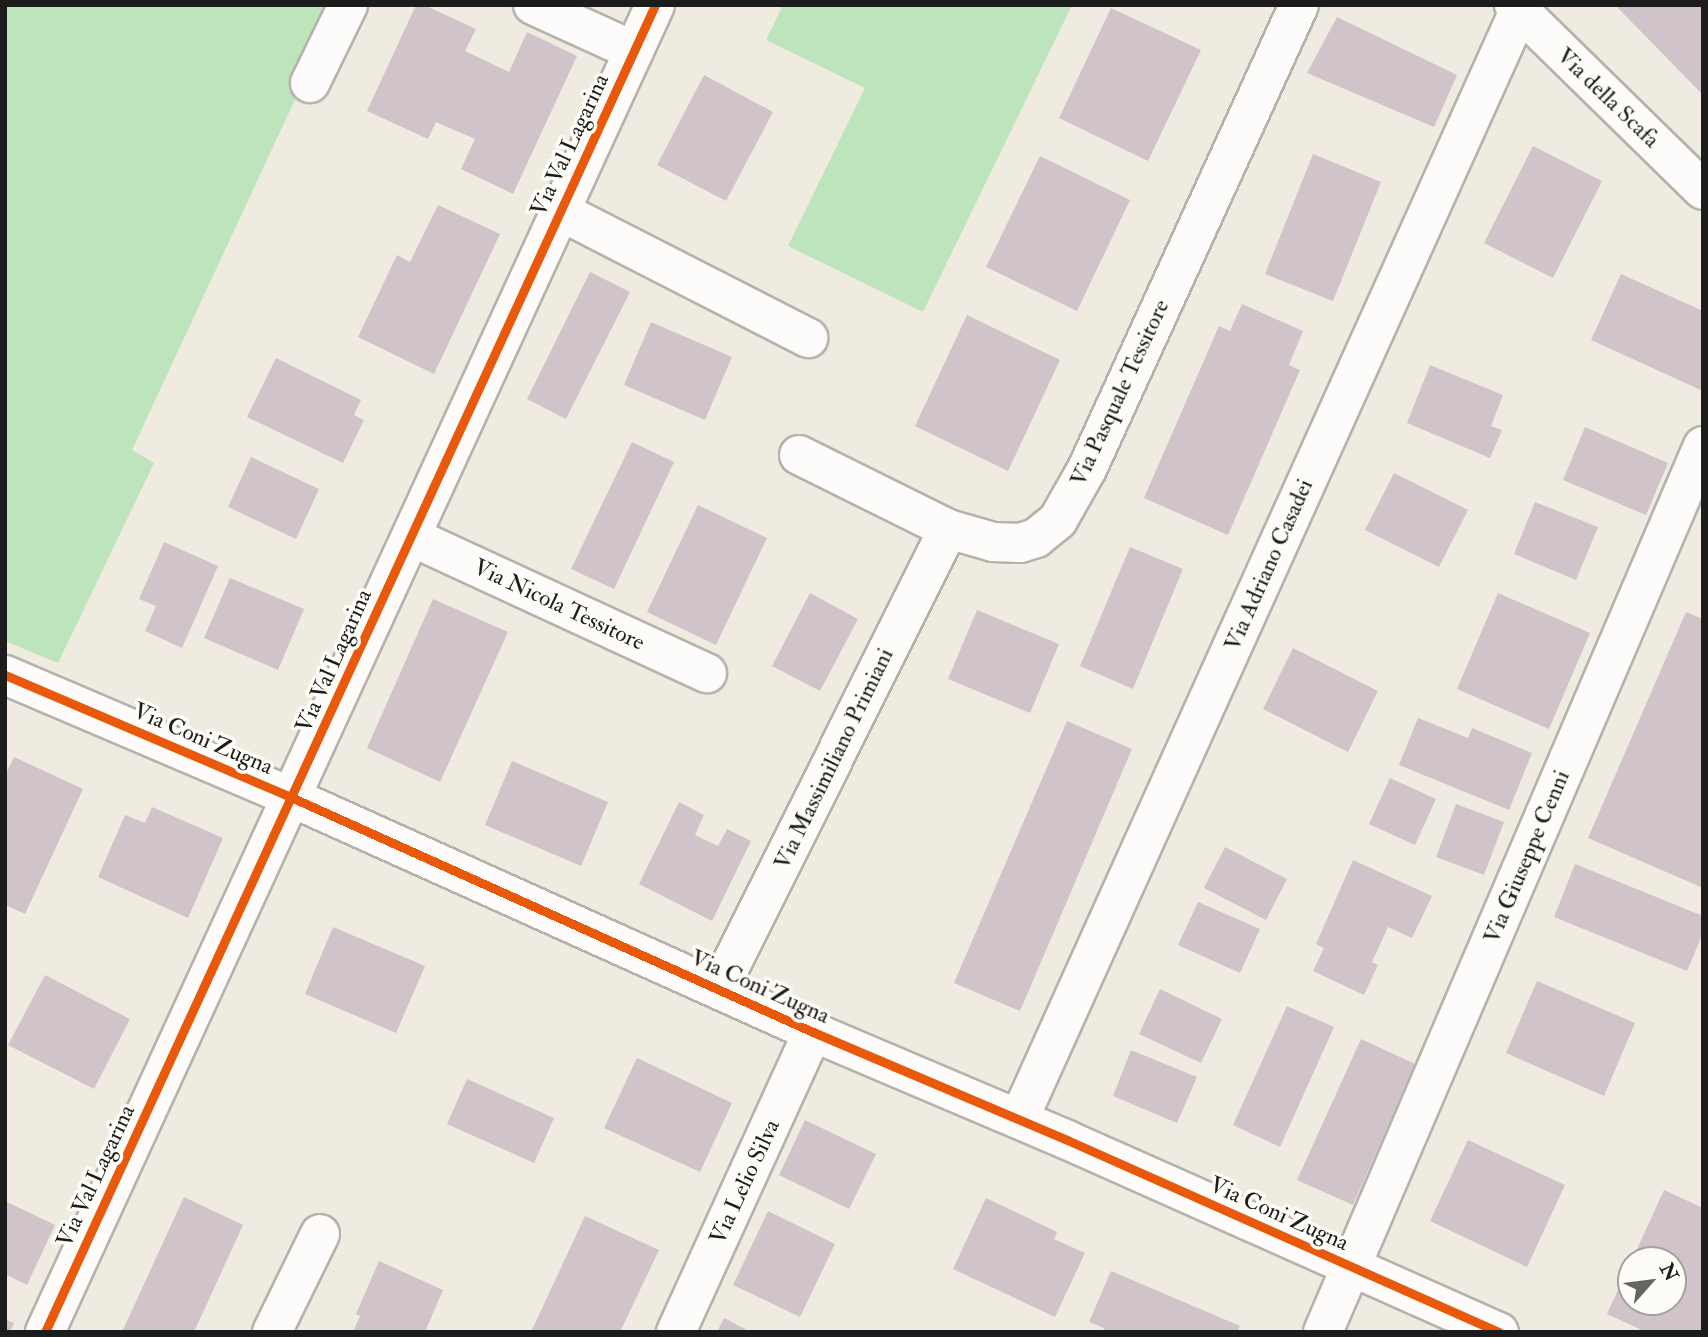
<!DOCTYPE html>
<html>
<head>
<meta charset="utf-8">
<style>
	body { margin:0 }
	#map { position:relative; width:1708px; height:1337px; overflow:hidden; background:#f0ebe1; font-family:"IM FELL Double Pica",serif }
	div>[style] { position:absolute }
	.green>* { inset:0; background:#bde4bb }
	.building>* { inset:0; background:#d0c3ca }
	.roads { filter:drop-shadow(2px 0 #b5b2ac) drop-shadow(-2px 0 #b5b2ac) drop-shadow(0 2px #b5b2ac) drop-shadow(0 -2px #b5b2ac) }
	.minor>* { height:38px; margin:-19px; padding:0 19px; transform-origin:19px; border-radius:19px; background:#fdfcfa }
	.cycleway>* { height:9px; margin:-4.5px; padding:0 4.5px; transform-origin:4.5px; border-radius:4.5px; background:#e8590c }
	span { translate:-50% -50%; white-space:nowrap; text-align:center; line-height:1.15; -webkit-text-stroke:7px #fdfcf7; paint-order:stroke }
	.street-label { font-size:23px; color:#1c1c1c }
	.frame { position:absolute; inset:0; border:7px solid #1c1c1c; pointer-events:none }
	.north { position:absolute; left:1617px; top:1246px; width:70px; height:70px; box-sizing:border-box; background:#fdfcf7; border:2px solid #a3a29f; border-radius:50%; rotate:62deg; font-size:19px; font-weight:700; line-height:28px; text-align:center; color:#1c1c1c }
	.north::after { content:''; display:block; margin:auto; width:24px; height:32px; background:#666461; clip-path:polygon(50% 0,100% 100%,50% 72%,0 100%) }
</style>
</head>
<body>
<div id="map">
	<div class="green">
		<i style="clip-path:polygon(5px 5px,339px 5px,132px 450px,154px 463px,58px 663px,5px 641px)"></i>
		<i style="clip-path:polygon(783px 5px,1072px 5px,923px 312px,788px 246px,865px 88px,766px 40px)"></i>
	</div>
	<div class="building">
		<i style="clip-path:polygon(416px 5px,424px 5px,476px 29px,465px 51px,509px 72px,527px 32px,577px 56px,513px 194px,461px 169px,475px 139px,436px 122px,428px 139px,367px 111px)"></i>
		<i style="clip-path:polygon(1615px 5px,1703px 5px,1703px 95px)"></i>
		<i style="clip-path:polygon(1111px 8px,1201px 50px,1148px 161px,1059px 118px)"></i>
		<i style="clip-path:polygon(1337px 17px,1457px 75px,1434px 127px,1307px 73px)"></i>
		<i style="clip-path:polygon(704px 75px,773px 112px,726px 201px,657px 165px)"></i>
		<i style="clip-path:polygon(1533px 146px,1602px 181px,1553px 278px,1484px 243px)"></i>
		<i style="clip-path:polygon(1313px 154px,1381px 182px,1333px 301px,1265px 274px)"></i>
		<i style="clip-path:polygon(1040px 156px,1130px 200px,1077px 311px,986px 267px)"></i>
		<i style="clip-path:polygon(438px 205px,500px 234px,434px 374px,358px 337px,397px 255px,410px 262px)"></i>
		<i style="clip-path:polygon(590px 272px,630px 292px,566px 419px,527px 399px)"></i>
		<i style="clip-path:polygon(1621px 274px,1703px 311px,1703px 391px,1591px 340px)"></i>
		<i style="clip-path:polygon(1242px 304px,1303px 331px,1289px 365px,1300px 370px,1228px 535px,1144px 498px,1219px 326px,1230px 331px)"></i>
		<i style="clip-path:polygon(967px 315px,1060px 360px,1008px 471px,915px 426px)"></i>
		<i style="clip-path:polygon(651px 322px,732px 357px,705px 420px,624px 385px)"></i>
		<i style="clip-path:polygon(276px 358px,361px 400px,354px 415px,364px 420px,343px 463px,247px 417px)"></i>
		<i style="clip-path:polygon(1430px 365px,1503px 395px,1491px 426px,1502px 430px,1490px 458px,1407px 423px)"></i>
		<i style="clip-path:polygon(1585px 427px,1668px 463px,1646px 515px,1563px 480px)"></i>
		<i style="clip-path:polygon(632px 442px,674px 462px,614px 589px,571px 569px)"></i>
		<i style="clip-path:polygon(251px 457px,319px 489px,296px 539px,228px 507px)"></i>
		<i style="clip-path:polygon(1394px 473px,1468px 510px,1439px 567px,1365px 530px)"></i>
		<i style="clip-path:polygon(1535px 502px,1598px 527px,1576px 580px,1514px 554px)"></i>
		<i style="clip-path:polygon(698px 505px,767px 538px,716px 645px,647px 612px)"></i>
		<i style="clip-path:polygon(164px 542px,218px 566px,182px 648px,145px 631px,156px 606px,139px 599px)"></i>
		<i style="clip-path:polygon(1130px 547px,1183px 569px,1133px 689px,1080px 666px)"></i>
		<i style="clip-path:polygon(230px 578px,304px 609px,278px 670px,204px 638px)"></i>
		<i style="clip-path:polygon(810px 593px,858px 619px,820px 691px,772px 666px)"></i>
		<i style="clip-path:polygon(1498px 593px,1590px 633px,1549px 729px,1457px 689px)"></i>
		<i style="clip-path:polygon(433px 599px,508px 632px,440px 782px,367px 748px)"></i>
		<i style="clip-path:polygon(977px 610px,1059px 644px,1030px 713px,948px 679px)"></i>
		<i style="clip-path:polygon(1686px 612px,1703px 619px,1703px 888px,1588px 838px)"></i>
		<i style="clip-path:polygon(1293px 648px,1378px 691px,1348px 752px,1263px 709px)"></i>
		<i style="clip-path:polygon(1418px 718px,1468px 738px,1472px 728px,1532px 753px,1509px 810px,1399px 765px)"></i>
		<i style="clip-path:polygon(1067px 721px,1132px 749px,1020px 1011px,954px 983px)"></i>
		<i style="clip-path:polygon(14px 757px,83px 789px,25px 914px,5px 905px,5px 776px)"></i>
		<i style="clip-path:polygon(512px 761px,608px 802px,581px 866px,485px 825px)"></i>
		<i style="clip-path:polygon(1390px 778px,1436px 799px,1415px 845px,1369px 824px)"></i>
		<i style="clip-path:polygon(679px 802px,704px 815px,695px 835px,718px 846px,727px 829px,751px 841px,712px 921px,639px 884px)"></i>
		<i style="clip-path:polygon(1456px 804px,1504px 822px,1484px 875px,1436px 857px)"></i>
		<i style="clip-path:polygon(152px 807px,223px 838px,188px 918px,98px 877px,125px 815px,145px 823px)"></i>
		<i style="clip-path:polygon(1225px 847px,1287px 879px,1266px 920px,1204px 888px)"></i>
		<i style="clip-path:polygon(1353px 860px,1432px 896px,1412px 938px,1388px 927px,1372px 962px,1378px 965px,1364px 995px,1313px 971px,1324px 948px,1316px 944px)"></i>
		<i style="clip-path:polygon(1575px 864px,1703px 916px,1703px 933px,1687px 971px,1554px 917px)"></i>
		<i style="clip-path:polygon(1198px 902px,1260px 929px,1240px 973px,1178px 945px)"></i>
		<i style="clip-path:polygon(333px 927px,425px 966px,396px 1033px,305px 994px)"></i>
		<i style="clip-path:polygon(45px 975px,130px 1019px,94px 1089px,8px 1045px)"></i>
		<i style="clip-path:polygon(1537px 981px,1635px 1023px,1604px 1096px,1506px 1053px)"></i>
		<i style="clip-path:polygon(1160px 989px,1222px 1019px,1201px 1063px,1139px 1034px)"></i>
		<i style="clip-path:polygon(1287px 1006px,1334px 1027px,1280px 1147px,1233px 1125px)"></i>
		<i style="clip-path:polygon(1361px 1039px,1415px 1064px,1353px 1205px,1297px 1180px)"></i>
		<i style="clip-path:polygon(1131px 1050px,1197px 1077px,1177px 1123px,1113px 1096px)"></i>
		<i style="clip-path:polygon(637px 1058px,732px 1103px,700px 1172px,604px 1128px)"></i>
		<i style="clip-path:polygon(467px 1079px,554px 1118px,534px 1163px,447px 1124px)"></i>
		<i style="clip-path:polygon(805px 1120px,876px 1154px,849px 1209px,779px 1175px)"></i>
		<i style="clip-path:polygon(1468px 1140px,1565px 1185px,1527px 1267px,1430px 1221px)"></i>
		<i style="clip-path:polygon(1664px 1190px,1703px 1208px,1703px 1332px,1646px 1332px,1607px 1314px,1631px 1261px,1631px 1302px,1673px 1302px,1673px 1260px,1632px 1260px)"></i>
		<i style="clip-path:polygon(184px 1197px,243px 1225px,194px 1332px,122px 1332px)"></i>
		<i style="clip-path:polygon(986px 1198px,1057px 1232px,1054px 1239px,1085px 1253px,1055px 1317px,953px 1269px)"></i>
		<i style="clip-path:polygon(5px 1201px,55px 1225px,27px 1285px,5px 1274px)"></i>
		<i style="clip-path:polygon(768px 1211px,835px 1244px,800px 1317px,733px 1285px)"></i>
		<i style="clip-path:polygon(585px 1216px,659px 1250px,620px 1332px,531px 1332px)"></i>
		<i style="clip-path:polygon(379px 1261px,443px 1290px,425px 1332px,353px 1332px,360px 1316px,356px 1314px)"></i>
		<i style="clip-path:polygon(1111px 1271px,1240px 1326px,1237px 1332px,1103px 1332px,1104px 1328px,1089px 1322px)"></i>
		<i style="clip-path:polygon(724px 1318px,751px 1332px,717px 1332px)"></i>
		<i style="clip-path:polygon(5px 1319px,14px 1323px,10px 1332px,5px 1332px)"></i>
	</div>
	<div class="roads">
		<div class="minor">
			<i style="left:533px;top:5px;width:111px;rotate:24.5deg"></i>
			<i style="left:1514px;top:5px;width:264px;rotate:44.4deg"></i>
			<i style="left:310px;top:83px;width:87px;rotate:-64deg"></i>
			<i style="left:560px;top:211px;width:279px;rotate:27.1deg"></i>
			<i style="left:799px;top:455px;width:166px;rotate:26.4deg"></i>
			<i style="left:948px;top:529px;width:47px;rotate:16.1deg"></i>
			<i style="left:993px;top:542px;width:27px;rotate:2deg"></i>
			<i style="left:1020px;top:543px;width:17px;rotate:-17deg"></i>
			<i style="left:1036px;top:538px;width:28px;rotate:-39deg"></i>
			<i style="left:1058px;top:520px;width:59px;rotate:-60.4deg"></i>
			<i style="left:1087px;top:469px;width:510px;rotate:-65.44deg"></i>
			<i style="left:412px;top:537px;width:325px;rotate:24.8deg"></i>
			<i style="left:5px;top:675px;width:313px;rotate:23.1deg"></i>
			<i style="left:293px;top:798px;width:570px;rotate:24.23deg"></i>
			<i style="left:813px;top:1032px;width:274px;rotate:23deg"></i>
			<i style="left:1065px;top:1139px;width:475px;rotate:24deg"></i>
			<i style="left:719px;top:989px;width:514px;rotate:-63.53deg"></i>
			<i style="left:1019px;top:1119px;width:1216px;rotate:-65.71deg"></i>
			<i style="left:45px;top:1332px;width:1460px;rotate:-65.31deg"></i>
			<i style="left:272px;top:1332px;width:109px;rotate:-63.9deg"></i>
			<i style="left:676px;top:1332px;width:330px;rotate:-65.5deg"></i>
			<i style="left:1323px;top:1332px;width:964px;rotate:-66.79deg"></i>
		</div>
	</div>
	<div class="cycleway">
		<i style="left:5px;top:675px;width:313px;rotate:23.1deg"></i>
		<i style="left:293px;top:798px;width:570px;rotate:24.23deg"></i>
		<i style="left:813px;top:1032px;width:274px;rotate:23deg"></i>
		<i style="left:1065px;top:1139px;width:475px;rotate:24deg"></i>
		<i style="left:45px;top:1332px;width:1460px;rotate:-65.31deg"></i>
	</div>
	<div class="street-label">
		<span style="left:1608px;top:98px;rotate:44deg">Via della Scafa</span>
		<span style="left:570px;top:145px;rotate:-65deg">Via Val Lagarina</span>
		<span style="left:1120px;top:393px;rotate:-65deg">Via Pasquale Tessitore</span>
		<span style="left:1269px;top:565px;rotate:-66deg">Via Adriano Casadei</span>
		<span style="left:559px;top:605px;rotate:25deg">Via Nicola Tessitore</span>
		<span style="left:334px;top:661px;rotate:-66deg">Via Val Lagarina</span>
		<span style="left:203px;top:739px;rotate:23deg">Via Coni Zugna</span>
		<span style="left:834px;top:759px;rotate:-64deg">Via Massimiliano Primiani</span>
		<span style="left:1527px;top:857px;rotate:-67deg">Via Giuseppe Cenni</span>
		<span style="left:760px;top:987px;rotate:24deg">Via Coni Zugna</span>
		<span style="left:96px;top:1176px;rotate:-65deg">Via Val Lagarina</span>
		<span style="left:745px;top:1182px;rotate:-65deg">Via Lelio Silva</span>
		<span style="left:1279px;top:1214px;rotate:24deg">Via Coni Zugna</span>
	</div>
	<div class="frame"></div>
	<div class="north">N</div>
</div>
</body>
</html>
